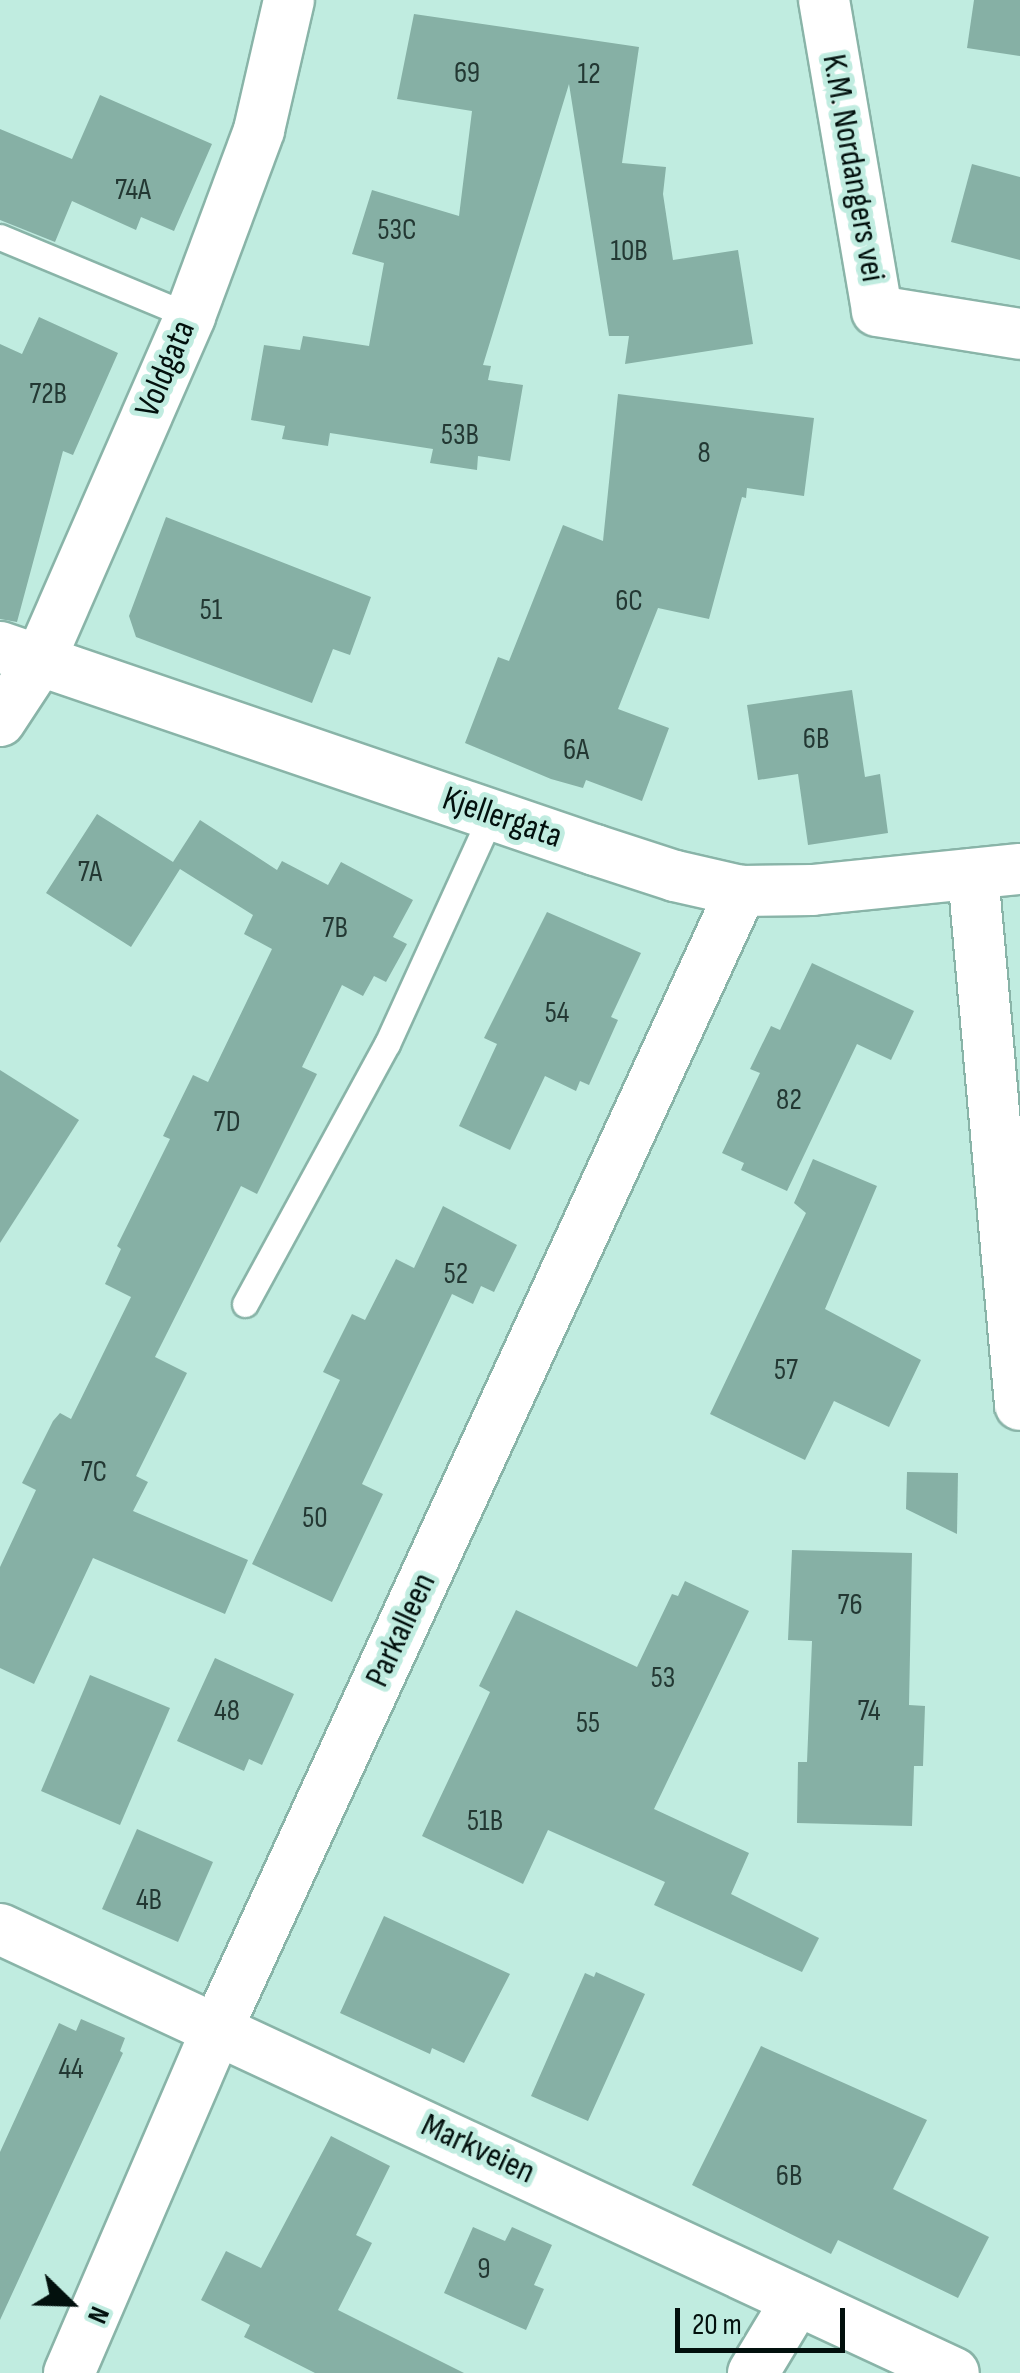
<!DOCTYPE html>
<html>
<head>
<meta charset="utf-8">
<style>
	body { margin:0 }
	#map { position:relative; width:1020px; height:2373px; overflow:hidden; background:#c0ece0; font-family:"Sofia Sans Condensed",sans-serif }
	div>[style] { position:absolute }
	.building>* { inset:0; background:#86b0a5 }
	.roads { filter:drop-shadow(2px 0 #89b4a8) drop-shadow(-2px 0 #89b4a8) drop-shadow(0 2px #89b4a8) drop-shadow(0 -2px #89b4a8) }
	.lane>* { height:25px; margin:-12.5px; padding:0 12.5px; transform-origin:12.5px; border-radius:12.5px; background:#fff }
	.street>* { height:50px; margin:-25px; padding:0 25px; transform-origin:25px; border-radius:25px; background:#fff }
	span { translate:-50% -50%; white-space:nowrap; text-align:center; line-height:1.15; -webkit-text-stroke:10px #c0ece0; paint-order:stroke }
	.number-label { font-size:30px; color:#233833 }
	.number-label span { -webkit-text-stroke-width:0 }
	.street-label { font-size:35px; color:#02100d }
	.north { position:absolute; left:20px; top:2253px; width:100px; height:100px; -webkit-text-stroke:8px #c0ece0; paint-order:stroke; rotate:113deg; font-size:28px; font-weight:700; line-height:40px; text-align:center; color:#02100d }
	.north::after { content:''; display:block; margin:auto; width:35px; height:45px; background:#02100d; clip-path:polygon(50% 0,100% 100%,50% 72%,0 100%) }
	.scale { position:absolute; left:675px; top:2308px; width:170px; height:45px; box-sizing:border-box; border:5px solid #02100d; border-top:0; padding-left:12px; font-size:30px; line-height:35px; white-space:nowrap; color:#02100d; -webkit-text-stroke:8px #c0ece0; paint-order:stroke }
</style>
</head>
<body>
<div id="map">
	<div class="building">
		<i style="clip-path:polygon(974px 0,1020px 0,1020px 56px,967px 48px)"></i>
		<i style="clip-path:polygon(414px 14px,639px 47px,622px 163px,666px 167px,663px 194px,673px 260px,738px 250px,753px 344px,625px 364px,629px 336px,609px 336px,569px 84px,483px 365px,491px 366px,488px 380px,523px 385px,510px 461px,478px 456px,477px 470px,430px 463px,433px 449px,330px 433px,328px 446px,282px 439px,285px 426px,251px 420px,264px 345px,300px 350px,303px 336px,369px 346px,384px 263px,352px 254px,372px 190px,459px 216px,472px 111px,397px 99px)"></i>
		<i style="clip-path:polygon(100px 95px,212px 144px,174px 231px,141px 217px,136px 230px,72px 201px,55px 242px,0 220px,0 129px,72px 159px)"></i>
		<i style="clip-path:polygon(972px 164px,1020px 177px,1020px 260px,951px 242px)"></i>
		<i style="clip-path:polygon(39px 317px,118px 353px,73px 455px,63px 451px,17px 622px,0 619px,0 344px,22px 354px)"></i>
		<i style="clip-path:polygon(618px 394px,814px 418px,804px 496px,747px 488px,746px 498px,742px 497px,709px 619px,658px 608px,618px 709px,669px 728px,642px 801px,586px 780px,583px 788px,551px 779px,465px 743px,498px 657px,509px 661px,563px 525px,603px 541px)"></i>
		<i style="clip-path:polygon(166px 517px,371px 597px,350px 655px,333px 649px,312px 703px,136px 637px,129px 616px)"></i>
		<i style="clip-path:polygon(852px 690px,865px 777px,880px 774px,888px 833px,808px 845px,798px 774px,758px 780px,747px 705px)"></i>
		<i style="clip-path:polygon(97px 814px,173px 862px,200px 820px,277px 870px,282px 861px,328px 885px,341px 862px,413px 900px,393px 937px,407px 944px,386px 982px,374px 976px,363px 996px,342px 985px,302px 1067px,317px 1074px,257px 1194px,241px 1186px,155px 1357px,187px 1373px,136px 1476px,148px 1482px,133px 1511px,248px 1560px,225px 1614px,93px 1558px,34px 1684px,0 1668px,0 1567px,36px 1490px,22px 1483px,53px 1421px,60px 1413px,71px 1419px,131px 1297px,105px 1284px,121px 1249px,117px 1246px,170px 1139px,163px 1136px,193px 1075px,208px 1082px,272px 949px,244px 934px,253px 915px,180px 869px,131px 947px,46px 893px)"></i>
		<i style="clip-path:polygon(547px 912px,641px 953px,611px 1017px,618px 1020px,589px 1085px,580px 1081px,576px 1091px,545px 1076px,510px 1150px,459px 1126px,497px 1044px,484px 1038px)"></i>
		<i style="clip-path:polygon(812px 963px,914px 1011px,891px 1060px,857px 1044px,787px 1191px,741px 1170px,744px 1163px,722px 1153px,760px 1073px,750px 1069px,771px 1026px,780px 1030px)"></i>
		<i style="clip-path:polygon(0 1070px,79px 1120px,0 1243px)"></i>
		<i style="clip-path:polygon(813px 1159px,877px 1186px,825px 1309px,921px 1360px,889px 1427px,834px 1401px,805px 1460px,710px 1414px,806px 1213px,794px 1203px)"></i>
		<i style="clip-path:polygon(443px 1206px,517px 1245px,494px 1292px,481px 1286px,473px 1304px,452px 1294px,362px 1484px,383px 1494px,332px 1602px,252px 1564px,340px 1380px,323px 1372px,352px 1314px,365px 1320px,396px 1259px,414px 1268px)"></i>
		<i style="clip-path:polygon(907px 1472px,958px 1473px,957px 1534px,906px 1509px)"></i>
		<i style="clip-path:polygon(792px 1550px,912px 1553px,909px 1705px,925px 1706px,923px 1766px,914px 1766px,912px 1826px,797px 1823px,798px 1762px,807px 1762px,812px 1641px,788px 1640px)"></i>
		<i style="clip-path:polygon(685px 1581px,749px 1611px,654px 1809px,749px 1853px,731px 1894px,819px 1938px,802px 1972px,654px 1905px,665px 1882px,548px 1830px,523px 1884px,422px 1836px,490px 1692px,479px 1686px,516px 1610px,637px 1667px,672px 1594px,678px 1596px)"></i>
		<i style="clip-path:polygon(215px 1658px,294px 1694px,262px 1765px,249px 1759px,244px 1771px,177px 1741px)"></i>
		<i style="clip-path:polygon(90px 1675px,170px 1708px,120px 1825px,41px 1791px)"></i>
		<i style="clip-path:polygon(137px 1829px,213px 1862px,178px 1942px,102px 1909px)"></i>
		<i style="clip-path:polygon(384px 1916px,510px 1974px,464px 2063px,432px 2048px,430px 2054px,340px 2013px)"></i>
		<i style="clip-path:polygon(596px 1972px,645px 1994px,588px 2121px,531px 2096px,585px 1973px,594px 1977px)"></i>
		<i style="clip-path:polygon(81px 2019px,125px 2038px,120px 2051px,123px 2053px,0 2320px,0 2152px,59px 2023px,76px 2031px)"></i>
		<i style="clip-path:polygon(761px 2046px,927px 2120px,893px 2189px,989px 2237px,958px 2298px,838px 2240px,831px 2254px,692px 2185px)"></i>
		<i style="clip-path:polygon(331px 2136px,390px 2166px,356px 2235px,372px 2243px,338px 2310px,464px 2373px,315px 2373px,244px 2337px,250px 2325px,201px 2300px,226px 2251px,261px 2268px)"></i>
		<i style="clip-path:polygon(473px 2227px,505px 2241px,512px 2227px,552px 2245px,534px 2285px,544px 2289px,526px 2330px,444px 2293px)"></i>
	</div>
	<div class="roads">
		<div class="lane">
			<i style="left:0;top:237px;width:206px;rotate:22.6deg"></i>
			<i style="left:245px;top:1304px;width:296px;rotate:-61.4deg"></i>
			<i style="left:387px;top:1044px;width:253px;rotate:-65.5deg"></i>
		</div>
		<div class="street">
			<i style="left:824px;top:0;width:315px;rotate:80.3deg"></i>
			<i style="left:877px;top:311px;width:145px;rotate:9.1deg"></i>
			<i style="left:0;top:647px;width:629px;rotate:18.84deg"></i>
			<i style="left:595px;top:850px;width:84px;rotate:18deg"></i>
			<i style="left:675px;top:876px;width:68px;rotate:12.8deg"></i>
			<i style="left:741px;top:891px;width:71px;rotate:-0.8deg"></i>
			<i style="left:812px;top:890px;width:209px;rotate:-5.8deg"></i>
			<i style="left:0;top:721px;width:73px;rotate:-56.7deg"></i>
			<i style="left:40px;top:660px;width:375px;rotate:-66.4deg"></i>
			<i style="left:190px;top:316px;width:198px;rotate:-69.6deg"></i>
			<i style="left:259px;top:130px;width:133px;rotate:-77deg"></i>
			<i style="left:973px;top:874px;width:533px;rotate:84.94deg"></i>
			<i style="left:0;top:1929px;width:1052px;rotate:24.96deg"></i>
			<i style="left:69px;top:2373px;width:377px;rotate:-66.7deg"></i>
			<i style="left:218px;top:2027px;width:1251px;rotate:-65.28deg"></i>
			<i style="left:753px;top:2373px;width:85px;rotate:-58.9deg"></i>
		</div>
	</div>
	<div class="number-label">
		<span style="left:467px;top:73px">69</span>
		<span style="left:589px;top:74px">12</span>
		<span style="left:133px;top:190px">74A</span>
		<span style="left:397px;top:230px">53C</span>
		<span style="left:629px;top:251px">10B</span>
		<span style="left:48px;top:394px">72B</span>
		<span style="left:460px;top:435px">53B</span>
		<span style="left:704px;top:453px">8</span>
		<span style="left:629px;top:601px">6C</span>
		<span style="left:211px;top:610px">51</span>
		<span style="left:816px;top:739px">6B</span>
		<span style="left:576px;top:750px">6A</span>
		<span style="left:90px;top:872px">7A</span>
		<span style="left:335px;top:928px">7B</span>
		<span style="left:557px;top:1013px">54</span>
		<span style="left:789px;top:1100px">82</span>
		<span style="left:227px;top:1122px">7D</span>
		<span style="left:456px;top:1274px">52</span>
		<span style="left:786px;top:1370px">57</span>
		<span style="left:94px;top:1472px">7C</span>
		<span style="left:315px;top:1518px">50</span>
		<span style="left:850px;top:1605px">76</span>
		<span style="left:663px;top:1678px">53</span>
		<span style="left:227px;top:1711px">48</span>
		<span style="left:869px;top:1711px">74</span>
		<span style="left:588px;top:1723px">55</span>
		<span style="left:485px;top:1821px">51B</span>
		<span style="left:149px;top:1900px">4B</span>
		<span style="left:71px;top:2069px">44</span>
		<span style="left:789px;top:2176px">6B</span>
		<span style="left:484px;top:2269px">9</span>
	</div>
	<div class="street-label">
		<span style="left:853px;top:168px;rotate:80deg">K.M. Nordangers vei</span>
		<span style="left:166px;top:369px;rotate:-67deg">Voldgata</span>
		<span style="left:502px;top:818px;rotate:19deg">Kjellergata</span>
		<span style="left:401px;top:1630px;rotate:-65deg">Parkalleen</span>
		<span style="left:478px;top:2149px;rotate:25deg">Markveien</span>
	</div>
	<div class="north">N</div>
	<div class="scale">20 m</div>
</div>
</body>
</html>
